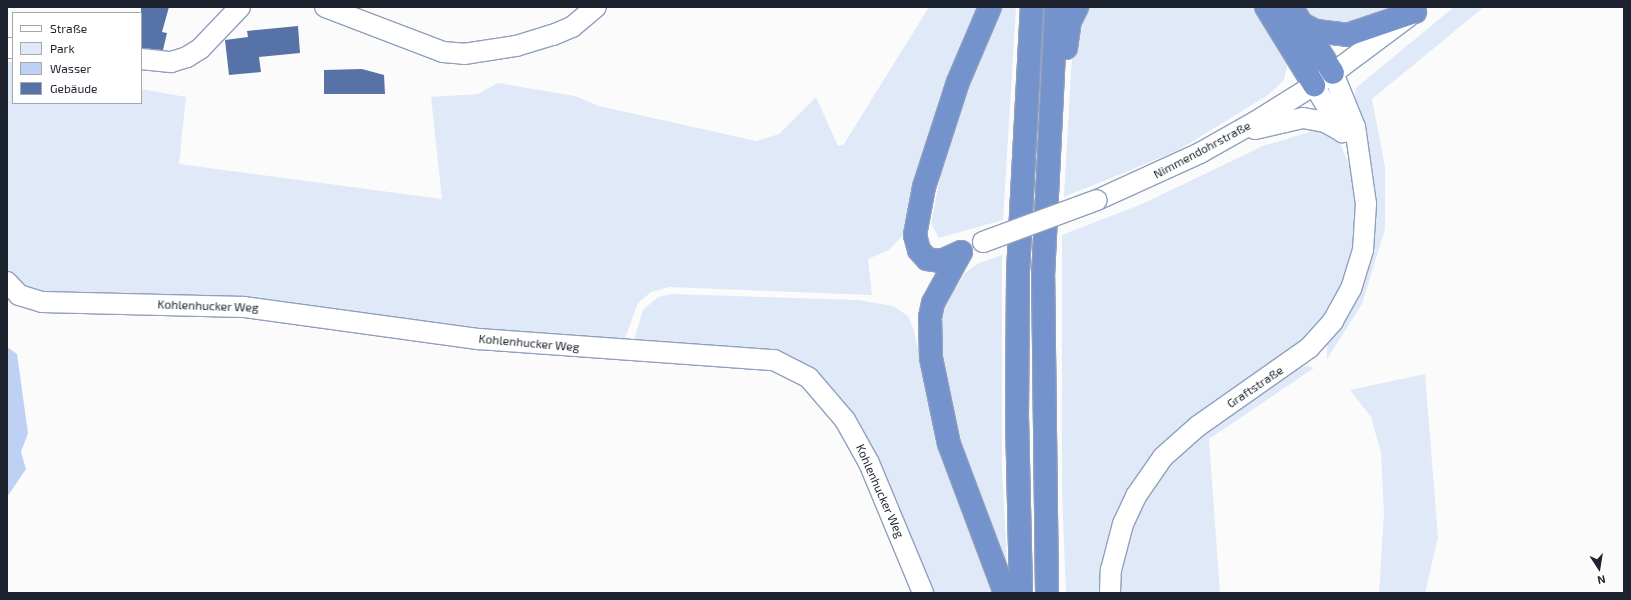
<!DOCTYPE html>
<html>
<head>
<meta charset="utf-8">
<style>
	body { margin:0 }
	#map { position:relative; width:1631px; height:600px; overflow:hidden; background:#fbfbfb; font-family:"Exo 2",sans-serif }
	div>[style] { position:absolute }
	.green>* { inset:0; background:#e0e9f8 }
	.water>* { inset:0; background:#bed1f4 }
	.building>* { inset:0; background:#5772a7 }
	.roads { filter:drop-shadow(1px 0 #90a0bf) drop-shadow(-1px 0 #90a0bf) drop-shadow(0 1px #90a0bf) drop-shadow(0 -1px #90a0bf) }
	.minor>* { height:20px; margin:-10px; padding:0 10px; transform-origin:10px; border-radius:10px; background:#fff }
	.highway>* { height:22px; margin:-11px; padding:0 11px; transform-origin:11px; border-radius:11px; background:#7492cc }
	.bridges { filter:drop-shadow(1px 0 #90a0bf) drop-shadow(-1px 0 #90a0bf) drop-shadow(0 1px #90a0bf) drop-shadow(0 -1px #90a0bf) }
	.minor-bridge>* { height:20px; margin:-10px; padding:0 10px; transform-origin:10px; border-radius:10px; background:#fff }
	span { translate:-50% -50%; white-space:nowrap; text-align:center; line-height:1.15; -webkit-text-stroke:4px #fff; paint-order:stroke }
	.street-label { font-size:12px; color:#1c222e }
	.frame { position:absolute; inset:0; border:8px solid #1c222e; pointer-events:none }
	.legend { position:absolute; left:12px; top:12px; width:130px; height:92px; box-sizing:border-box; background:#fff; border:1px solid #a4a7ab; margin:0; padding:5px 7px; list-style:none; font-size:12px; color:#1c222e }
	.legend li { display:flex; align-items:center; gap:8px; height:20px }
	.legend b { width:20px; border:1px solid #a4a7ab }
	.north { position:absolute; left:1579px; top:548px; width:40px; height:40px; -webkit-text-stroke:3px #fff; paint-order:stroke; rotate:168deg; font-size:11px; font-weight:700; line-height:16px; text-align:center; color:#1c222e }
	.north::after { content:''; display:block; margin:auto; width:14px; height:18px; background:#1c222e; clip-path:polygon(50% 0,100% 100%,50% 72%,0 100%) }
</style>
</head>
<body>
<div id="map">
	<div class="green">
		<i style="clip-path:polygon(929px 7px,977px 7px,938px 102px,907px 231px,889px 250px,868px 259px,872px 295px,669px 287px,651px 292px,638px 303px,623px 344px,60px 296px,23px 291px,7px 270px,7px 62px,13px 61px,13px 103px,141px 103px,141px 89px,186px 97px,179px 164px,442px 199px,431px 97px,478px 94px,498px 83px,575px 96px,599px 106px,756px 141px,779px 134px,816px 97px,838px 146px,844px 144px)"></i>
		<i style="clip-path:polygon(997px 7px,1016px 7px,1003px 220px,939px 238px,931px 223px,949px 132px)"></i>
		<i style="clip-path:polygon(1084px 7px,1257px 7px,1284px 53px,1287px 66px,1284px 80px,1268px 95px,1177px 151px,1064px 197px,1073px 38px)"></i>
		<i style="clip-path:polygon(1301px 7px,1396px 7px,1364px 25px,1314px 23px)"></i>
		<i style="clip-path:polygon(1454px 7px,1484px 7px,1372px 99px,1385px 167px,1385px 229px,1362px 304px,1327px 359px,1327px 343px,1371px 253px,1374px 228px,1371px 163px,1354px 99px,1356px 88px)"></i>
		<i style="clip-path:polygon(1313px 126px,1339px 140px,1355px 180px,1357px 230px,1350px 269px,1332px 307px,1305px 341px,1242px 385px,1219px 397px,1175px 433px,1102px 593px,1066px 593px,1062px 492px,1062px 235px,1142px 204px,1263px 146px,1310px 132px)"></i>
		<i style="clip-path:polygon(1002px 255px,1002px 468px,1008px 582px,953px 431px,937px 331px,942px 308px,965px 273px,977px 264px)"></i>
		<i style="clip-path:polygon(671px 294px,858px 300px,893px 306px,908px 316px,914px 331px,941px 458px,992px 593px,929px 593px,805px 368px,637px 344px,634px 340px,643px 310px,658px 297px)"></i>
		<i style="clip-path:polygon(1308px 366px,1314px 368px,1209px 439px,1220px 593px,1118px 593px,1121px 561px,1141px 500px,1181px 448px,1297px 368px)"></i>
		<i style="clip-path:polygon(1425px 374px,1438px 537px,1425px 593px,1379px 593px,1384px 513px,1381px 453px,1371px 417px,1350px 390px)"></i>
	</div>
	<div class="water">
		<i style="clip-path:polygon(7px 347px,17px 354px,28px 433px,21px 452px,26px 469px,7px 497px)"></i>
	</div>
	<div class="building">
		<i style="clip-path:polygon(141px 7px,169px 7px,162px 32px,167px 33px,163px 50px,141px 48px)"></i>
		<i style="clip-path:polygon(298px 26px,300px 53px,259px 57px,261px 72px,229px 75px,225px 40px,248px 37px,247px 31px)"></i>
		<i style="clip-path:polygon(362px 69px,384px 75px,385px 94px,324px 94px,324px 70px)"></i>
	</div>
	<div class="roads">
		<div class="minor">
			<i style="left:325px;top:7px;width:126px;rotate:20.9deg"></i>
			<i style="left:443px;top:52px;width:21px;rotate:5deg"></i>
			<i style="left:464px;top:54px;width:53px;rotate:-8.7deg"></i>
			<i style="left:516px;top:46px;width:39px;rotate:-17deg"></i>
			<i style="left:553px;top:35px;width:21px;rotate:-23deg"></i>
			<i style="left:572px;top:27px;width:31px;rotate:-40deg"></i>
			<i style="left:7px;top:48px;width:6px"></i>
			<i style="left:141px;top:59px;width:30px;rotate:6deg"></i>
			<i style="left:171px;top:62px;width:17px;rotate:-17deg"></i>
			<i style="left:187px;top:57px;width:15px;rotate:-32deg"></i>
			<i style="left:200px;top:49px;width:58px;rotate:-46.4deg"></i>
			<i style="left:1314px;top:85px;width:55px;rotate:59.2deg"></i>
			<i style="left:1255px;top:129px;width:49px;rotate:-12.9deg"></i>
			<i style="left:1303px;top:118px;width:22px;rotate:10deg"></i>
			<i style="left:1325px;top:122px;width:21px;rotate:29deg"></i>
			<i style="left:1097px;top:200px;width:113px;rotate:-24.5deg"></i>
			<i style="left:1200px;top:153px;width:63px;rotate:-29.4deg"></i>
			<i style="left:1255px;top:122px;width:92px;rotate:-32.1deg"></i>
			<i style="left:1333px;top:73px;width:94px;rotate:-36.7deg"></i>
			<i style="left:7px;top:282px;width:18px;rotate:47deg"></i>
			<i style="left:19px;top:295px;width:24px;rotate:17deg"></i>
			<i style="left:42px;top:302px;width:202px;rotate:1.4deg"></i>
			<i style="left:244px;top:307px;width:237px;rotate:7.8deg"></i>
			<i style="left:479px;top:339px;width:296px;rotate:4.1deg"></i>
			<i style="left:774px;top:360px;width:39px;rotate:27deg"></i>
			<i style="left:809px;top:378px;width:55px;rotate:49.4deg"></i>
			<i style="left:845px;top:420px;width:49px;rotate:60.8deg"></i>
			<i style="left:869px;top:463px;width:141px;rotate:67.4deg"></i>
			<i style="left:1110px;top:593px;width:23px;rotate:-88deg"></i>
			<i style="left:1111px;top:570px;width:48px;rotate:-75.4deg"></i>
			<i style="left:1123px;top:524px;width:31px;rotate:-65deg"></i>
			<i style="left:1136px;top:496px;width:47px;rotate:-55.3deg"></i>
			<i style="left:1163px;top:457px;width:47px;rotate:-41.5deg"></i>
			<i style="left:1198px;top:426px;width:136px;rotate:-35.1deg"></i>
			<i style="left:1309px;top:348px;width:36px;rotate:-48deg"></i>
			<i style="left:1333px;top:321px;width:37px;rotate:-61deg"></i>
			<i style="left:1351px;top:289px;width:41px;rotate:-72.9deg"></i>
			<i style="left:1363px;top:250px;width:46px;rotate:-86.3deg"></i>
			<i style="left:1366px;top:204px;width:78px;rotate:-98.1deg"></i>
			<i style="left:1355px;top:127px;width:58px;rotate:-112.2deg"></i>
		</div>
		<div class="highway">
			<i style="left:1266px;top:7px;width:92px;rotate:58.4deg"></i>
			<i style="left:1291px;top:7px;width:78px;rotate:57.5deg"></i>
			<i style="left:1302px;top:24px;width:16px;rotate:27deg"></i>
			<i style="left:1316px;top:31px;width:31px;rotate:7deg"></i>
			<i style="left:1347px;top:35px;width:72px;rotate:-18.7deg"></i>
			<i style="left:1066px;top:48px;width:27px;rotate:-82deg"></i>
			<i style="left:1070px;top:21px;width:16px;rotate:-63deg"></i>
			<i style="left:961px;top:252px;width:58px;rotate:118.8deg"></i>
			<i style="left:933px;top:303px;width:14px;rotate:102deg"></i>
			<i style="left:930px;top:317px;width:41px;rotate:88.6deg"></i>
			<i style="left:931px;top:358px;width:88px;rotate:78.2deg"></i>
			<i style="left:949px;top:444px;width:159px;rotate:69.4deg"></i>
			<i style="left:961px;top:252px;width:22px;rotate:156deg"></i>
			<i style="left:941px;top:261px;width:14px;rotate:-172deg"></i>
			<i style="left:927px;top:259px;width:12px;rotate:-132deg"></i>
			<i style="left:919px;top:250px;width:16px;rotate:-105deg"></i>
			<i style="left:915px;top:235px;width:49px;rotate:-79.4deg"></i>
			<i style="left:924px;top:187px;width:110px;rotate:-72.1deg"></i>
			<i style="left:958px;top:82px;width:82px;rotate:-66.9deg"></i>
			<i style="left:1021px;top:593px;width:176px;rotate:-91.3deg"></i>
			<i style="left:1017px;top:417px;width:145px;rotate:-89.6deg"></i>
			<i style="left:1018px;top:272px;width:265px;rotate:-87deg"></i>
			<i style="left:1047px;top:593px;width:316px;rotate:-90.7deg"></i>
			<i style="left:1043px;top:277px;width:270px;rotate:-87.2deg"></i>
		</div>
	</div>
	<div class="bridges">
		<div class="minor-bridge">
			<i style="left:983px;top:242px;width:121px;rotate:-20.2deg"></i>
		</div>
	</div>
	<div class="street-label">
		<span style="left:1202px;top:150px;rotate:-28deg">Nimmendohrstraße</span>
		<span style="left:208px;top:306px;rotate:2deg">Kohlenhucker Weg</span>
		<span style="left:529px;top:343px;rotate:5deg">Kohlenhucker Weg</span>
		<span style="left:1255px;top:387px;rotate:-34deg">Graftstraße</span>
		<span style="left:880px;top:491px;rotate:66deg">Kohlenhucker Weg</span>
	</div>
	<div class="frame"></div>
	<ul class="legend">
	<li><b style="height:5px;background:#fff"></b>Straße</li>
	<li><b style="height:11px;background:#e0e9f8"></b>Park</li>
	<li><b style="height:11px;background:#bed1f4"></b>Wasser</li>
	<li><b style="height:11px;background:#5772a7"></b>Gebäude</li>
	</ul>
	<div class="north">N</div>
</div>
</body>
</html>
